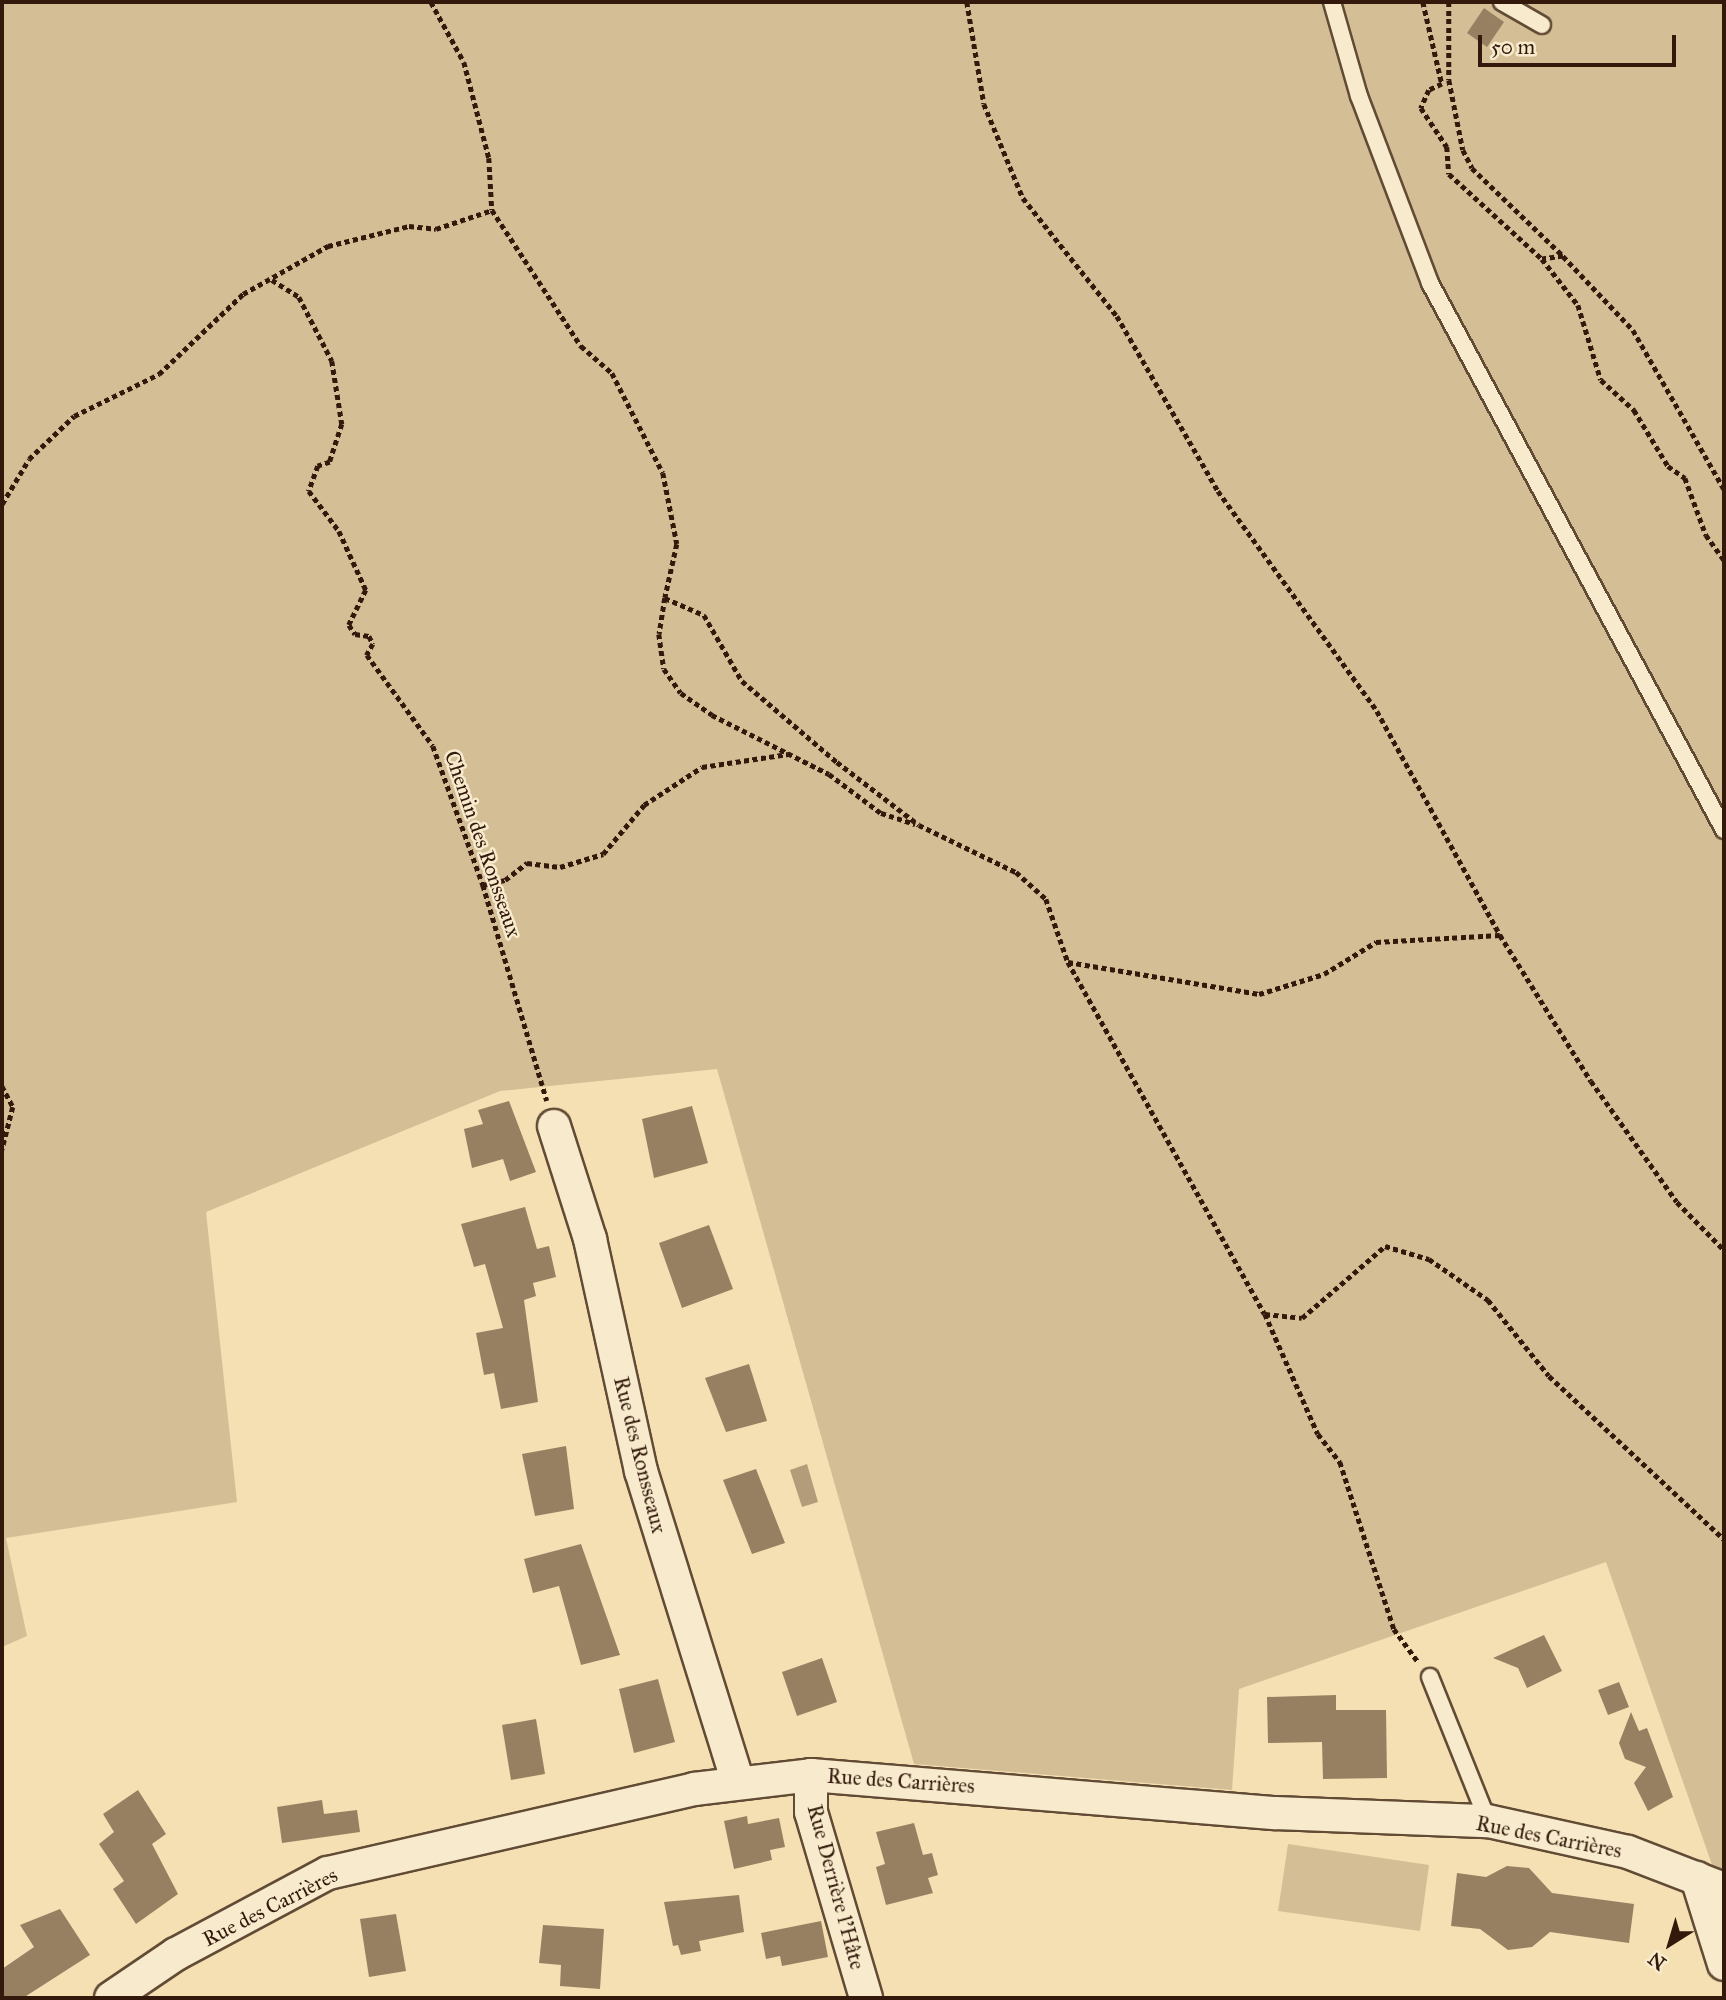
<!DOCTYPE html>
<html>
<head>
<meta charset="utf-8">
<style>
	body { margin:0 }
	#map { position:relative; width:1726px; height:2000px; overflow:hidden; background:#f4e0b2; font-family:"IM FELL Great Primer",serif }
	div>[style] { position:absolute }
	.green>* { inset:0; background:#d3be96 }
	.water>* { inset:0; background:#b29c79 }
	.building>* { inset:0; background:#978062 }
	.path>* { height:4.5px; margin-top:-2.25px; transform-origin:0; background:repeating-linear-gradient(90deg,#32190b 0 5px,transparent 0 8.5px) }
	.roads { filter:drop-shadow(2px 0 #624b35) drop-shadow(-2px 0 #624b35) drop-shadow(0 2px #624b35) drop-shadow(0 -2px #624b35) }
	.service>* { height:16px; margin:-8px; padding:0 8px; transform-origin:8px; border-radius:8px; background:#f8ebcd }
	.minor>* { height:32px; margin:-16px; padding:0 16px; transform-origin:16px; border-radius:16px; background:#f8ebcd }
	span { translate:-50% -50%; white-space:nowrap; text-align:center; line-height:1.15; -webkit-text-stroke:5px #f8ebcd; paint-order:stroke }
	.street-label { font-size:21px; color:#32190b }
	.frame { position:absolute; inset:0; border:4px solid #32190b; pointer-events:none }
	.north { position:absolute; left:1635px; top:1909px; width:70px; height:70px; -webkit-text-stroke:5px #f8ebcd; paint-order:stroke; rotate:217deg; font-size:19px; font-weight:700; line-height:28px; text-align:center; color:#32190b }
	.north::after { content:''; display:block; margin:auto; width:24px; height:32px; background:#32190b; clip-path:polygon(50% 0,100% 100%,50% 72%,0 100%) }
	.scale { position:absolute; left:1478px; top:35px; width:198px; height:32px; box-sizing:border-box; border:4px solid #32190b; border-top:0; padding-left:9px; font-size:21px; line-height:24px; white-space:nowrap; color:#32190b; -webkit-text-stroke:5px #f8ebcd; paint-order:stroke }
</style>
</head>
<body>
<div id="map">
	<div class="green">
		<i style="clip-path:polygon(2px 2px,1724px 2px,1724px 1899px,1606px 1562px,1239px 1689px,1232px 1790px,914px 1764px,717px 1069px,500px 1091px,206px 1212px,237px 1502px,6px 1538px,27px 1636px,2px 1647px)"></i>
		<i style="clip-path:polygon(1288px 1844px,1429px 1865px,1420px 1931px,1278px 1911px)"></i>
	</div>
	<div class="water">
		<i style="clip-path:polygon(807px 1464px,818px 1502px,802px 1507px,790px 1470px)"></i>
	</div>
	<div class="building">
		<i style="clip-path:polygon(1484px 8px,1504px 22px,1487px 47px,1467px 33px)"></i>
		<i style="clip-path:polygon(509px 1101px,536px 1172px,510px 1181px,503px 1159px,472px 1168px,464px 1129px,483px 1124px,478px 1110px)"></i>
		<i style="clip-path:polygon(692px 1106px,708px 1163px,654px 1178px,642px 1119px)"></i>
		<i style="clip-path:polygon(525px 1207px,537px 1249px,549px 1246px,556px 1277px,533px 1283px,536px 1296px,524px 1300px,538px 1402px,501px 1409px,494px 1373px,484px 1375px,476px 1333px,503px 1328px,485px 1264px,474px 1267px,461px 1224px)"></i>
		<i style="clip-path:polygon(709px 1225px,733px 1289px,682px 1308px,659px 1243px)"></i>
		<i style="clip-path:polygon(749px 1364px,767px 1421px,726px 1432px,705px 1378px)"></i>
		<i style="clip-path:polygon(566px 1446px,574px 1509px,535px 1516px,522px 1454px)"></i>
		<i style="clip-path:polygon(756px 1469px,785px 1543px,752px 1554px,723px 1480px)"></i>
		<i style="clip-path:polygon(581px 1544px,620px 1655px,581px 1665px,559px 1586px,533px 1593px,524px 1559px)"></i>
		<i style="clip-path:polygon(1544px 1635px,1562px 1671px,1527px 1688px,1518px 1668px,1493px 1658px)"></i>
		<i style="clip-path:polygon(822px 1658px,837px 1702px,797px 1716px,782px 1672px)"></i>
		<i style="clip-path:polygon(658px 1679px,675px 1742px,634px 1753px,619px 1689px)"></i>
		<i style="clip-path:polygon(1619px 1682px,1629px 1707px,1608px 1715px,1598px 1690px)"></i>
		<i style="clip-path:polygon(1336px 1695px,1336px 1710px,1386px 1710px,1387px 1778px,1323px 1779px,1322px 1742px,1268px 1743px,1267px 1697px)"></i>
		<i style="clip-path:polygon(1631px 1712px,1639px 1731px,1647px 1728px,1673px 1797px,1648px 1811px,1634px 1783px,1646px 1767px,1625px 1759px,1619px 1743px)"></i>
		<i style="clip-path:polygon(536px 1719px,545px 1774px,511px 1780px,502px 1725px)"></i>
		<i style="clip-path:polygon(138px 1790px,166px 1834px,152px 1844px,178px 1894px,136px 1924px,113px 1889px,124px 1881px,99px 1844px,114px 1832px,103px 1814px)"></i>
		<i style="clip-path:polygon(322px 1800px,324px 1814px,357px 1810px,360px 1832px,282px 1843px,277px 1807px)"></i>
		<i style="clip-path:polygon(747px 1816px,748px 1824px,779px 1818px,785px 1847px,770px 1850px,772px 1860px,734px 1869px,724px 1821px)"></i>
		<i style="clip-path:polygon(914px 1823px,923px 1855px,932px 1853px,938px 1875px,928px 1878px,933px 1893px,886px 1905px,876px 1867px,885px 1864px,876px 1832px)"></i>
		<i style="clip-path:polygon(1507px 1866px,1529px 1868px,1552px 1893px,1634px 1904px,1629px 1943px,1550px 1932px,1532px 1947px,1508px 1950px,1480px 1929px,1451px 1926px,1457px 1873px,1486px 1877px)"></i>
		<i style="clip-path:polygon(739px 1895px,744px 1932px,699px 1941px,701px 1951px,681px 1955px,678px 1945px,673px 1946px,664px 1902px)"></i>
		<i style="clip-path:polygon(60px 1909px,90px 1955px,23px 1998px,2px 1998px,2px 1969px,34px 1947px,20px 1925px)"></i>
		<i style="clip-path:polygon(396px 1914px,406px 1971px,369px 1977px,360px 1919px)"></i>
		<i style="clip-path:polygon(821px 1921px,828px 1957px,782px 1966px,780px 1956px,766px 1959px,761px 1933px)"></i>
		<i style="clip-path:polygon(543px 1925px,604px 1929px,600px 1989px,560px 1986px,561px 1965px,539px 1963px)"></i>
	</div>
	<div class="path">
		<i style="left:431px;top:2px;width:68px;rotate:61.2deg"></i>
		<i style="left:464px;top:62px;width:99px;rotate:75.4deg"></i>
		<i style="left:489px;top:158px;width:52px;rotate:86.7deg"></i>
		<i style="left:492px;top:210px;width:163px;rotate:56.8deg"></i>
		<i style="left:581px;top:346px;width:41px;rotate:41.1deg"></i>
		<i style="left:612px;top:373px;width:112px;rotate:63deg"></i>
		<i style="left:663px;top:473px;width:72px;rotate:78.8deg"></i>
		<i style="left:677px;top:544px;width:55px;rotate:102.5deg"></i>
		<i style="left:665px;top:598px;width:43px;rotate:23.6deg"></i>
		<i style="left:704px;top:615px;width:76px;rotate:60.1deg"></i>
		<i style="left:742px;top:681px;width:125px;rotate:40.5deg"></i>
		<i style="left:837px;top:762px;width:103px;rotate:37.5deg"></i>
		<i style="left:919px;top:825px;width:108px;rotate:25.9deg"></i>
		<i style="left:1016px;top:872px;width:40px;rotate:42deg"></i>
		<i style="left:1046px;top:899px;width:67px;rotate:70.8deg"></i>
		<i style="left:1068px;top:962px;width:403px;rotate:60.8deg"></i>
		<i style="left:1265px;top:1314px;width:131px;rotate:66.2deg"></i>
		<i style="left:1318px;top:1434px;width:36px;rotate:52deg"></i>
		<i style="left:1340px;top:1462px;width:176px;rotate:72.1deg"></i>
		<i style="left:1394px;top:1629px;width:42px;rotate:53.7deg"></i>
		<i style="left:967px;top:2px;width:103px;rotate:80.5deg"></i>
		<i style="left:984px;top:104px;width:102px;rotate:67.5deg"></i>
		<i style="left:1023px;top:198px;width:151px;rotate:51.5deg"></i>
		<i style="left:1117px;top:316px;width:202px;rotate:60deg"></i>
		<i style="left:1218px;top:491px;width:271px;rotate:54.1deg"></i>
		<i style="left:1377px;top:711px;width:256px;rotate:61.2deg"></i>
		<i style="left:1500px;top:935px;width:172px;rotate:58.1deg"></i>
		<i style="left:1591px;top:1081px;width:148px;rotate:54.6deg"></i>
		<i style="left:1677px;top:1202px;width:67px;rotate:45.6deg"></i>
		<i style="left:1423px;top:2px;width:84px;rotate:77deg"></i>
		<i style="left:1442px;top:84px;width:14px;rotate:155deg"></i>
		<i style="left:1429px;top:90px;width:20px;rotate:114deg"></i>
		<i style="left:1421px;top:108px;width:47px;rotate:56.3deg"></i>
		<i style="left:1447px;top:147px;width:27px;rotate:86deg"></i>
		<i style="left:1449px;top:174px;width:126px;rotate:42.4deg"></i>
		<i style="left:1542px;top:259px;width:58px;rotate:52deg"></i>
		<i style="left:1578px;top:305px;width:78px;rotate:73deg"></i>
		<i style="left:1601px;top:380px;width:45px;rotate:42.3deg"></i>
		<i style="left:1634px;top:410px;width:66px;rotate:58.7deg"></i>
		<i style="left:1668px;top:466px;width:21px;rotate:35deg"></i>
		<i style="left:1685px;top:478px;width:61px;rotate:69.8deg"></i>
		<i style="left:1706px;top:535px;width:31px;rotate:54deg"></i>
		<i style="left:1449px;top:2px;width:78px;rotate:90deg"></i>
		<i style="left:1449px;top:80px;width:71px;rotate:78.7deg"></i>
		<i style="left:1463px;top:150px;width:20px;rotate:63deg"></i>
		<i style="left:1472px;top:168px;width:127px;rotate:44deg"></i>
		<i style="left:1563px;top:256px;width:21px;rotate:172deg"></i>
		<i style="left:1563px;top:256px;width:102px;rotate:46.6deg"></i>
		<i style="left:1633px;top:330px;width:183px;rotate:60.2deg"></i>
		<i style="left:272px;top:280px;width:32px;rotate:32deg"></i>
		<i style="left:299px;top:297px;width:72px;rotate:62.7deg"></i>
		<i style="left:332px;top:361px;width:64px;rotate:81deg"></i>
		<i style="left:342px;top:424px;width:40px;rotate:108deg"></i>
		<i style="left:330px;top:462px;width:13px;rotate:162deg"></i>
		<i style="left:318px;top:466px;width:27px;rotate:110deg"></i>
		<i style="left:309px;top:491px;width:50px;rotate:53.1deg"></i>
		<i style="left:339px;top:531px;width:65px;rotate:65.4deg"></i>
		<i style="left:366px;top:590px;width:39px;rotate:116deg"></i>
		<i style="left:349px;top:625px;width:11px;rotate:56deg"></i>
		<i style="left:355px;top:634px;width:14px;rotate:8deg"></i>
		<i style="left:369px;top:636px;width:9px;rotate:63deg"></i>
		<i style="left:373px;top:644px;width:13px;rotate:119deg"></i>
		<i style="left:367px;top:655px;width:112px;rotate:54deg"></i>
		<i style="left:433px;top:746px;width:148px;rotate:70.2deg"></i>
		<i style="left:483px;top:885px;width:225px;rotate:73.5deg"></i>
		<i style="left:2px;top:504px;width:52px;rotate:-59deg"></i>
		<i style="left:29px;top:459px;width:62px;rotate:-43.7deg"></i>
		<i style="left:74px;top:416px;width:95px;rotate:-26.3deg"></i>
		<i style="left:159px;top:374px;width:116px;rotate:-43.6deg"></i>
		<i style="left:243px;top:294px;width:98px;rotate:-29.5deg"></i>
		<i style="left:328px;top:246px;width:83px;rotate:-13.9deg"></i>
		<i style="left:409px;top:226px;width:27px;rotate:6deg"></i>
		<i style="left:436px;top:229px;width:59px;rotate:-18.7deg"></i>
		<i style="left:665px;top:598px;width:36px;rotate:99deg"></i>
		<i style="left:659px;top:634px;width:35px;rotate:82deg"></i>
		<i style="left:664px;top:669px;width:29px;rotate:55deg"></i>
		<i style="left:681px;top:693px;width:38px;rotate:35deg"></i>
		<i style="left:712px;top:715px;width:131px;rotate:26.8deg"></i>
		<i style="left:829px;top:774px;width:65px;rotate:36.9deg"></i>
		<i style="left:881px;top:813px;width:36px;rotate:18deg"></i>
		<i style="left:483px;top:885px;width:23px;rotate:-13deg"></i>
		<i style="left:505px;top:880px;width:28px;rotate:-38deg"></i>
		<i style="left:527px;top:863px;width:33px;rotate:7deg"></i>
		<i style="left:560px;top:867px;width:45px;rotate:-16.8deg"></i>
		<i style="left:603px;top:854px;width:64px;rotate:-50.1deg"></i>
		<i style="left:644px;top:805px;width:69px;rotate:-33.2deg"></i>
		<i style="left:702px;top:767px;width:87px;rotate:-8.6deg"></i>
		<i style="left:1068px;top:962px;width:194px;rotate:9.5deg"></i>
		<i style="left:1259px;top:994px;width:68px;rotate:-17.1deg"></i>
		<i style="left:1324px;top:974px;width:61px;rotate:-31.6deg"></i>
		<i style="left:1376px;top:942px;width:124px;rotate:-3.2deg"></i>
		<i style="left:2px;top:1086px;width:24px;rotate:62deg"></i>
		<i style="left:13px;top:1107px;width:44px;rotate:104.3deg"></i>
		<i style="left:1265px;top:1314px;width:37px;rotate:6deg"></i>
		<i style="left:1302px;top:1318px;width:110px;rotate:-40.9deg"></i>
		<i style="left:1385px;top:1246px;width:46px;rotate:16.5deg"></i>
		<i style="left:1429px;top:1259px;width:72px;rotate:34.8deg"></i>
		<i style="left:1488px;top:1300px;width:97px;rotate:51.2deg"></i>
		<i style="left:1549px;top:1376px;width:239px;rotate:43deg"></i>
	</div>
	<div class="roads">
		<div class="service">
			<i style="left:1332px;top:2px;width:98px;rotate:74deg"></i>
			<i style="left:1359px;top:96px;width:200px;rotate:69.2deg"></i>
			<i style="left:1430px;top:283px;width:621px;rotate:61.74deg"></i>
			<i style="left:1502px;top:2px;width:46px;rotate:29.9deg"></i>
			<i style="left:1430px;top:1677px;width:155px;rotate:68.1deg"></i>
		</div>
		<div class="minor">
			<i style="left:554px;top:1126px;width:119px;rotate:72.3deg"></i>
			<i style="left:590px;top:1239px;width:238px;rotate:77.6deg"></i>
			<i style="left:641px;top:1471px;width:324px;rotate:72.7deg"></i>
			<i style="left:811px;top:1775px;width:37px;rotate:90deg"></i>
			<i style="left:811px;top:1812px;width:194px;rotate:73.5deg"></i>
			<i style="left:1697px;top:1878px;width:90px;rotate:72.6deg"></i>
			<i style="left:111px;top:1998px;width:78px;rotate:-34.1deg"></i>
			<i style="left:176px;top:1954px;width:172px;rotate:-28.1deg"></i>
			<i style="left:328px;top:1873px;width:376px;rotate:-12.9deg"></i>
			<i style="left:694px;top:1789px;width:118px;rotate:-6.8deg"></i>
			<i style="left:811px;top:1775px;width:466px;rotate:4.7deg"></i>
			<i style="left:1275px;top:1813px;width:213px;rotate:2.2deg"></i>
			<i style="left:1488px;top:1821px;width:143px;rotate:12.5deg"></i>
			<i style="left:1628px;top:1852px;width:103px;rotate:21.1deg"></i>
		</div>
	</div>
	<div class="street-label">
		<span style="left:483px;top:844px;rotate:71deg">Chemin des Ronsseaux</span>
		<span style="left:640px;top:1455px;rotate:76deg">Rue des Ronsseaux</span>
		<span style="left:901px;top:1781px;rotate:4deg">Rue des Carrières</span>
		<span style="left:1549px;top:1837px;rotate:11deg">Rue des Carrières</span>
		<span style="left:836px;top:1887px;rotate:75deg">Rue Derrière l'Hâte</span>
		<span style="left:270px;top:1907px;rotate:-27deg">Rue des Carrières</span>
	</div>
	<div class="frame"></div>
	<div class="north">N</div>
	<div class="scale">50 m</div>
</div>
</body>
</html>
